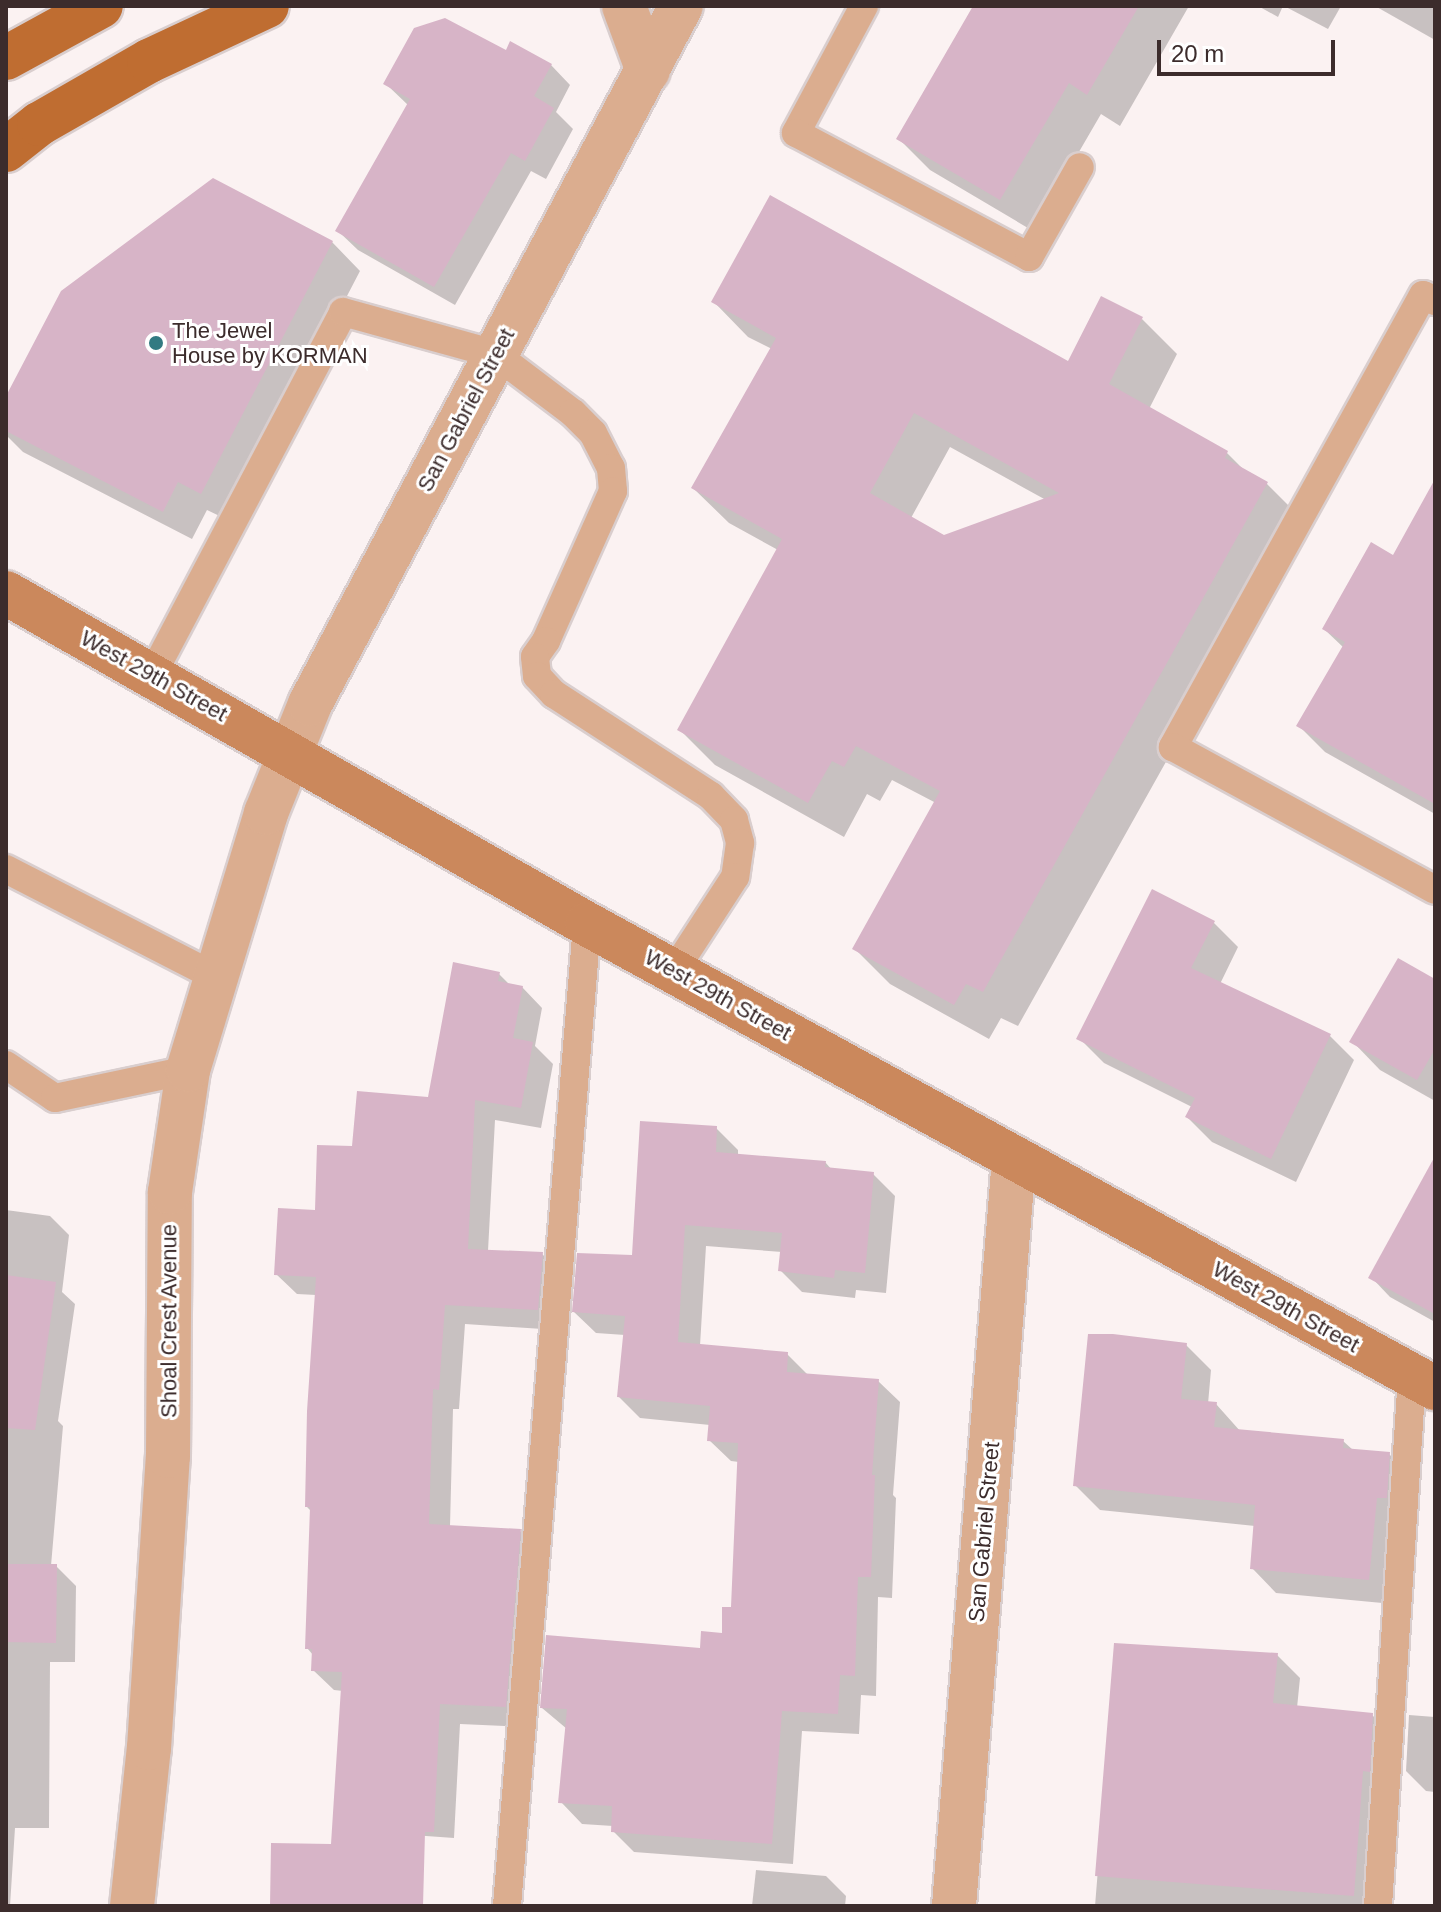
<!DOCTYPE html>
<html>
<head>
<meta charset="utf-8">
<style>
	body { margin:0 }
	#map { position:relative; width:1441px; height:1912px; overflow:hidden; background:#fbf2f2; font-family:Arial,sans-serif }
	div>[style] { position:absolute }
	.shadow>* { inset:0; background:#0003 }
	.building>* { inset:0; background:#d7b4c7 }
	.roads { filter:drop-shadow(2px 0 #d9cece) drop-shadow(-2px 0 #d9cece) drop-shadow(0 2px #d9cece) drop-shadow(0 -2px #d9cece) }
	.lane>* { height:28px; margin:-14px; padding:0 14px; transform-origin:14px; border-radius:14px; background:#dbad8f }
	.street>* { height:44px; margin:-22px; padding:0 22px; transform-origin:22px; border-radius:22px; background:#dbad8f }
	.secondary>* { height:44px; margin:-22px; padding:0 22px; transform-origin:22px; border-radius:22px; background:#cb885c }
	.primary>* { height:44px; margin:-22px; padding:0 22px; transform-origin:22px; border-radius:22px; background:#bf6d31 }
	.dots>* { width:22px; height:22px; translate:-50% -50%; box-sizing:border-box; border:4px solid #fff; border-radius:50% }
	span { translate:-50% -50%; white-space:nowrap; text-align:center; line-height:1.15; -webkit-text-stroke:6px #fff; paint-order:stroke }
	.poi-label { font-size:22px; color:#3c2c2c }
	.left { translate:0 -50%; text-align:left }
	.street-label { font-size:22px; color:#3c2c2c }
	.frame { position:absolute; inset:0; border:8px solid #3c2c2c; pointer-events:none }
	.scale { position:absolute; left:1157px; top:40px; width:178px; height:36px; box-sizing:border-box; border:4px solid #3c2c2c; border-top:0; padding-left:10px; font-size:24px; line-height:28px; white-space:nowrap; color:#3c2c2c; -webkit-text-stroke:6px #fff; paint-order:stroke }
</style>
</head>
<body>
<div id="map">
	<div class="shadow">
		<i style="clip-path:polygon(975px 6px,1189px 6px,1120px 126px,1101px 114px,1033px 231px,930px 170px,898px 138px)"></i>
		<i style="clip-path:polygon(1258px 6px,1283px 6px,1278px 17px)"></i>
		<i style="clip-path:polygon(1284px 6px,1341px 6px,1328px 29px)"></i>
		<i style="clip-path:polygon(1375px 6px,1435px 6px,1435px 40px)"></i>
		<i style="clip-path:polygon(507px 53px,551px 65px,570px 85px,556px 112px,573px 129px,546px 179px,531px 171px,455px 305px,358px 250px,338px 231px,409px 106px,386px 84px)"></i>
		<i style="clip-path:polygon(332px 242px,360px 271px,230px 521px,207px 510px,192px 539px,23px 452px,6px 435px,6px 400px)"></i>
		<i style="clip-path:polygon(evenodd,713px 301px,1068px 364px,1142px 319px,1177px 354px,1149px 409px,1227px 453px,1247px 473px,1267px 484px,1302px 519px,1018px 1026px,1001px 1018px,989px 1039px,890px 984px,855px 949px,936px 803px,892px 780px,880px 801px,867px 794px,844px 837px,715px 765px,680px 730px,778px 550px,729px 523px,693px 488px,772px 349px,748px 337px,713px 301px,950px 447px,1046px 500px,944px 537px,911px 518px,950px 447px)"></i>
		<i style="clip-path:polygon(1435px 484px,1435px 814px,1325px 752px,1299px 726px,1344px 648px,1324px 629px,1394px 558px)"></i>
		<i style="clip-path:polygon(1213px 922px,1238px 947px,1220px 984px,1329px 1035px,1354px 1060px,1296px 1182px,1212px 1142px,1187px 1117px,1192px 1107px,1104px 1063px,1079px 1038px)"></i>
		<i style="clip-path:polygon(499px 974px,510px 985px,522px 987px,542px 1008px,535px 1046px,553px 1064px,541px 1128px,495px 1120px,488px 1251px,542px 1254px,563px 1274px,558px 1330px,465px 1324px,459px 1409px,453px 1409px,450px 1527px,520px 1531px,540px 1552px,526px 1727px,460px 1724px,454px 1838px,356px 1831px,343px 1691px,334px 1690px,313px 1670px,314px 1656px,307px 1648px,312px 1512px,307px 1507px,316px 1295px,297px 1294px,276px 1274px,354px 1149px,430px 1099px)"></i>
		<i style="clip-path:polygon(1435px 981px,1435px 1101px,1380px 1070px,1352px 1041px)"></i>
		<i style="clip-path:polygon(716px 1128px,738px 1150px,738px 1155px,825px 1162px,832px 1170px,873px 1174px,895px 1196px,886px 1293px,856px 1290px,855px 1298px,802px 1292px,780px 1270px,782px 1252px,706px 1246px,700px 1346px,787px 1354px,809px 1376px,878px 1381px,900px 1402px,893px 1495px,896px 1498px,892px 1598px,878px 1597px,876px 1696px,861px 1695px,859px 1734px,802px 1731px,793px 1864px,634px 1852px,613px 1831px,613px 1826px,582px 1824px,561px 1802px,567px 1729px,542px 1708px,702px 1650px,724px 1635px,733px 1609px,739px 1462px,731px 1461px,709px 1440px,710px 1425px,640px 1418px,619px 1397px,625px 1335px,596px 1333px,574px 1312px,634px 1257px)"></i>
		<i style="clip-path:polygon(1435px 1162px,1435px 1322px,1390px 1297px,1371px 1277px)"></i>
		<i style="clip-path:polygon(6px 1210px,50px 1216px,69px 1235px,62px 1292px,75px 1304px,58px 1421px,63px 1426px,51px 1566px,56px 1566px,76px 1586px,75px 1662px,50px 1662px,49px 1828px,15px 1828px,10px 1906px,6px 1906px)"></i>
		<i style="clip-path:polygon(1186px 1345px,1211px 1370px,1208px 1404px,1216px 1404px,1241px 1432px,1343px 1441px,1353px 1450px,1389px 1454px,1414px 1479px,1393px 1604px,1276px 1593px,1252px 1568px,1255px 1526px,1100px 1510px,1075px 1485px)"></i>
		<i style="clip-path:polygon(1116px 1645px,1277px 1655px,1300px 1678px,1297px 1708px,1372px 1715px,1396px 1738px,1377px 1906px,1095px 1906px)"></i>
		<i style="clip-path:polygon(1409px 1715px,1435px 1717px,1435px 1792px,1426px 1791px,1406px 1771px)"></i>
		<i style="clip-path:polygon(756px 1870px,826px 1876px,846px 1896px,845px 1906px,752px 1906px)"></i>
	</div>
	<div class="building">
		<i style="clip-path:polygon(973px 6px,1139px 6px,1087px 95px,1069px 83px,1000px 200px,896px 139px)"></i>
		<i style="clip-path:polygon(445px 18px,506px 50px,510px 41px,552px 64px,534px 96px,554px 108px,525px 161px,511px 153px,434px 287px,335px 231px,410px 99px,383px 84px,414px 28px)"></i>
		<i style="clip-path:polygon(213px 178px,333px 241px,201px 494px,178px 482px,163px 512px,6px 431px,6px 396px,61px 291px)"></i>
		<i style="clip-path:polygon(evenodd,770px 195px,1068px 361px,1101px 296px,1143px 317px,1109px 384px,1228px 451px,1225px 458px,1268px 482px,983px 992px,966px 984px,954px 1005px,852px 949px,940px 791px,856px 746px,844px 767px,832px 761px,808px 803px,677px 730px,782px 539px,691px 488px,776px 338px,711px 302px,770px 195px,914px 413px,1059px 493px,944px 535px,870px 493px,914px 413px)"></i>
		<i style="clip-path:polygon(1435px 479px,1435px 804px,1296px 726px,1345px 642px,1322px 629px,1371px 542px,1393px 555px)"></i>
		<i style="clip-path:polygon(1152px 889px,1215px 921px,1191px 968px,1331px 1034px,1271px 1159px,1185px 1117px,1195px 1098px,1076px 1039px)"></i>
		<i style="clip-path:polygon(1398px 958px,1435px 979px,1435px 1049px,1417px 1080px,1349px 1042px)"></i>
		<i style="clip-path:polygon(453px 962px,500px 972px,498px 981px,523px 986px,513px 1038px,533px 1042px,521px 1108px,475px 1100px,468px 1249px,543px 1252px,538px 1310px,445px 1305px,439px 1390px,433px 1389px,429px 1524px,521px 1529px,506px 1707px,440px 1704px,434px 1832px,425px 1832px,423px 1906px,270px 1906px,271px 1843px,331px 1844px,342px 1672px,311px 1671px,312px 1649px,305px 1649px,310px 1507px,305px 1507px,307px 1411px,316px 1277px,274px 1275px,278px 1208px,315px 1210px,317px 1145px,352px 1146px,357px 1091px,428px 1097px)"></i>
		<i style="clip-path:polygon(640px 1121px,717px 1126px,716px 1152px,826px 1161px,825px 1167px,874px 1172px,865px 1273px,835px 1270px,834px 1278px,778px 1271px,782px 1233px,685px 1225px,678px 1342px,788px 1352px,787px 1372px,879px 1379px,872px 1475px,875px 1475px,871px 1577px,858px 1577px,855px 1676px,840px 1675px,838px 1714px,782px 1711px,772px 1844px,611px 1832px,612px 1806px,558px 1803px,567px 1709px,540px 1708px,546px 1635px,700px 1648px,701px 1631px,722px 1633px,722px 1607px,731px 1607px,738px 1443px,707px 1441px,710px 1406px,617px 1397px,625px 1316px,572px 1312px,577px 1253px,632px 1255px)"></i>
		<i style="clip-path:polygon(1435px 1156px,1435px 1314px,1368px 1278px)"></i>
		<i style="clip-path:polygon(6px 1275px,56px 1282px,35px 1430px,6px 1428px)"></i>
		<i style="clip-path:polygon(1088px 1334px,1113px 1334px,1187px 1343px,1181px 1399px,1217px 1402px,1214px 1427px,1344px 1439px,1343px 1448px,1390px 1452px,1387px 1498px,1377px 1498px,1369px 1580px,1250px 1569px,1255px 1505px,1073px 1486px)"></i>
		<i style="clip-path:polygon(6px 1564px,57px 1564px,56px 1643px,6px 1642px)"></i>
		<i style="clip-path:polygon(1114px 1643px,1278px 1653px,1273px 1703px,1373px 1713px,1370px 1772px,1363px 1771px,1354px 1896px,1095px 1876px)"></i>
	</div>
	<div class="roads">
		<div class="lane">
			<i style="left:864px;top:6px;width:144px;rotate:118.2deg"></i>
			<i style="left:796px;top:133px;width:264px;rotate:28deg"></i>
			<i style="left:1029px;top:257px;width:103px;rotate:-60.5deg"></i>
			<i style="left:1435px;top:301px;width:13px;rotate:-153deg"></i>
			<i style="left:1423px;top:295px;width:517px;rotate:118.95deg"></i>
			<i style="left:1173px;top:747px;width:298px;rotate:28.6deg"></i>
			<i style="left:152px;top:675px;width:410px;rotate:-62.2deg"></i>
			<i style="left:343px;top:312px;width:158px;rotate:15.4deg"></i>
			<i style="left:495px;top:354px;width:98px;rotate:37.1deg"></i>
			<i style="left:573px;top:413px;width:28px;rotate:45deg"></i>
			<i style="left:593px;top:433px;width:39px;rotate:63deg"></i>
			<i style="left:611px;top:468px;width:23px;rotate:85deg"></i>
			<i style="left:613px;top:491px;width:164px;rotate:114.1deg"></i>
			<i style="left:546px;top:641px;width:19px;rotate:125deg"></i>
			<i style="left:535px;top:657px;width:19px;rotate:84deg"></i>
			<i style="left:537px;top:676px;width:25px;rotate:47deg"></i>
			<i style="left:554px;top:694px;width:187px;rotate:33deg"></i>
			<i style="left:711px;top:796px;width:33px;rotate:46deg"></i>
			<i style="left:734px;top:820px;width:24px;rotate:75deg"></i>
			<i style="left:740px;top:843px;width:34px;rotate:98deg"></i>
			<i style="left:735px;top:877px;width:112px;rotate:123deg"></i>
			<i style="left:6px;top:869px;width:236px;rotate:27.2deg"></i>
			<i style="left:6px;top:1065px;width:59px;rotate:34deg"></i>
			<i style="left:55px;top:1098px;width:136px;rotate:-11.9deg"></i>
			<i style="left:507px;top:1906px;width:985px;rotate:-85.34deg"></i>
			<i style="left:1378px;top:1906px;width:531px;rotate:-86.33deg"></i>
		</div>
		<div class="street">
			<i style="left:624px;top:6px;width:69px;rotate:69.7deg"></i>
			<i style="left:132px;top:1906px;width:159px;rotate:-83.9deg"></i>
			<i style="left:149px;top:1748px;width:293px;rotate:-86.3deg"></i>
			<i style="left:168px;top:1456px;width:264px;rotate:-89.6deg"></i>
			<i style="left:170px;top:1192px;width:123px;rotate:-81.6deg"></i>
			<i style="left:188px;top:1070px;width:269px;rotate:-73.1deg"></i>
			<i style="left:266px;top:813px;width:118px;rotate:-68deg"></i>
			<i style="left:310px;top:704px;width:790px;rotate:-62.01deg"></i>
			<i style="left:954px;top:1906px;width:750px;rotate:-85.41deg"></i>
		</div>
		<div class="secondary">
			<i style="left:6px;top:593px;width:669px;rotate:29.67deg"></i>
			<i style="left:587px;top:924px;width:967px;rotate:28.69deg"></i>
		</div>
		<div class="primary">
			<i style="left:6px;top:58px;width:108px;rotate:-28.7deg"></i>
			<i style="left:6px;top:150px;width:42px;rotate:-38.2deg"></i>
			<i style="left:39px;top:124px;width:127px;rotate:-29.8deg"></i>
			<i style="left:149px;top:61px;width:130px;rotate:-25deg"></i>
		</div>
	</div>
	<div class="dots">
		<i style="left:156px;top:343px;background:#327a82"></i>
	</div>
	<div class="poi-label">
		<span class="left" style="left:172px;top:343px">The Jewel<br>House by KORMAN</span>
	</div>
	<div class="street-label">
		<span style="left:466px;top:410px;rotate:-62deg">San Gabriel Street</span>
		<span style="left:154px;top:676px;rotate:29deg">West 29th Street</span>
		<span style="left:718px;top:995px;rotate:29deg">West 29th Street</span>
		<span style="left:1286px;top:1307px;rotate:29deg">West 29th Street</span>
		<span style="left:169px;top:1321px;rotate:-90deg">Shoal Crest Avenue</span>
		<span style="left:984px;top:1532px;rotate:-85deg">San Gabriel Street</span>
	</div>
	<div class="frame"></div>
	<div class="scale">20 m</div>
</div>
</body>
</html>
